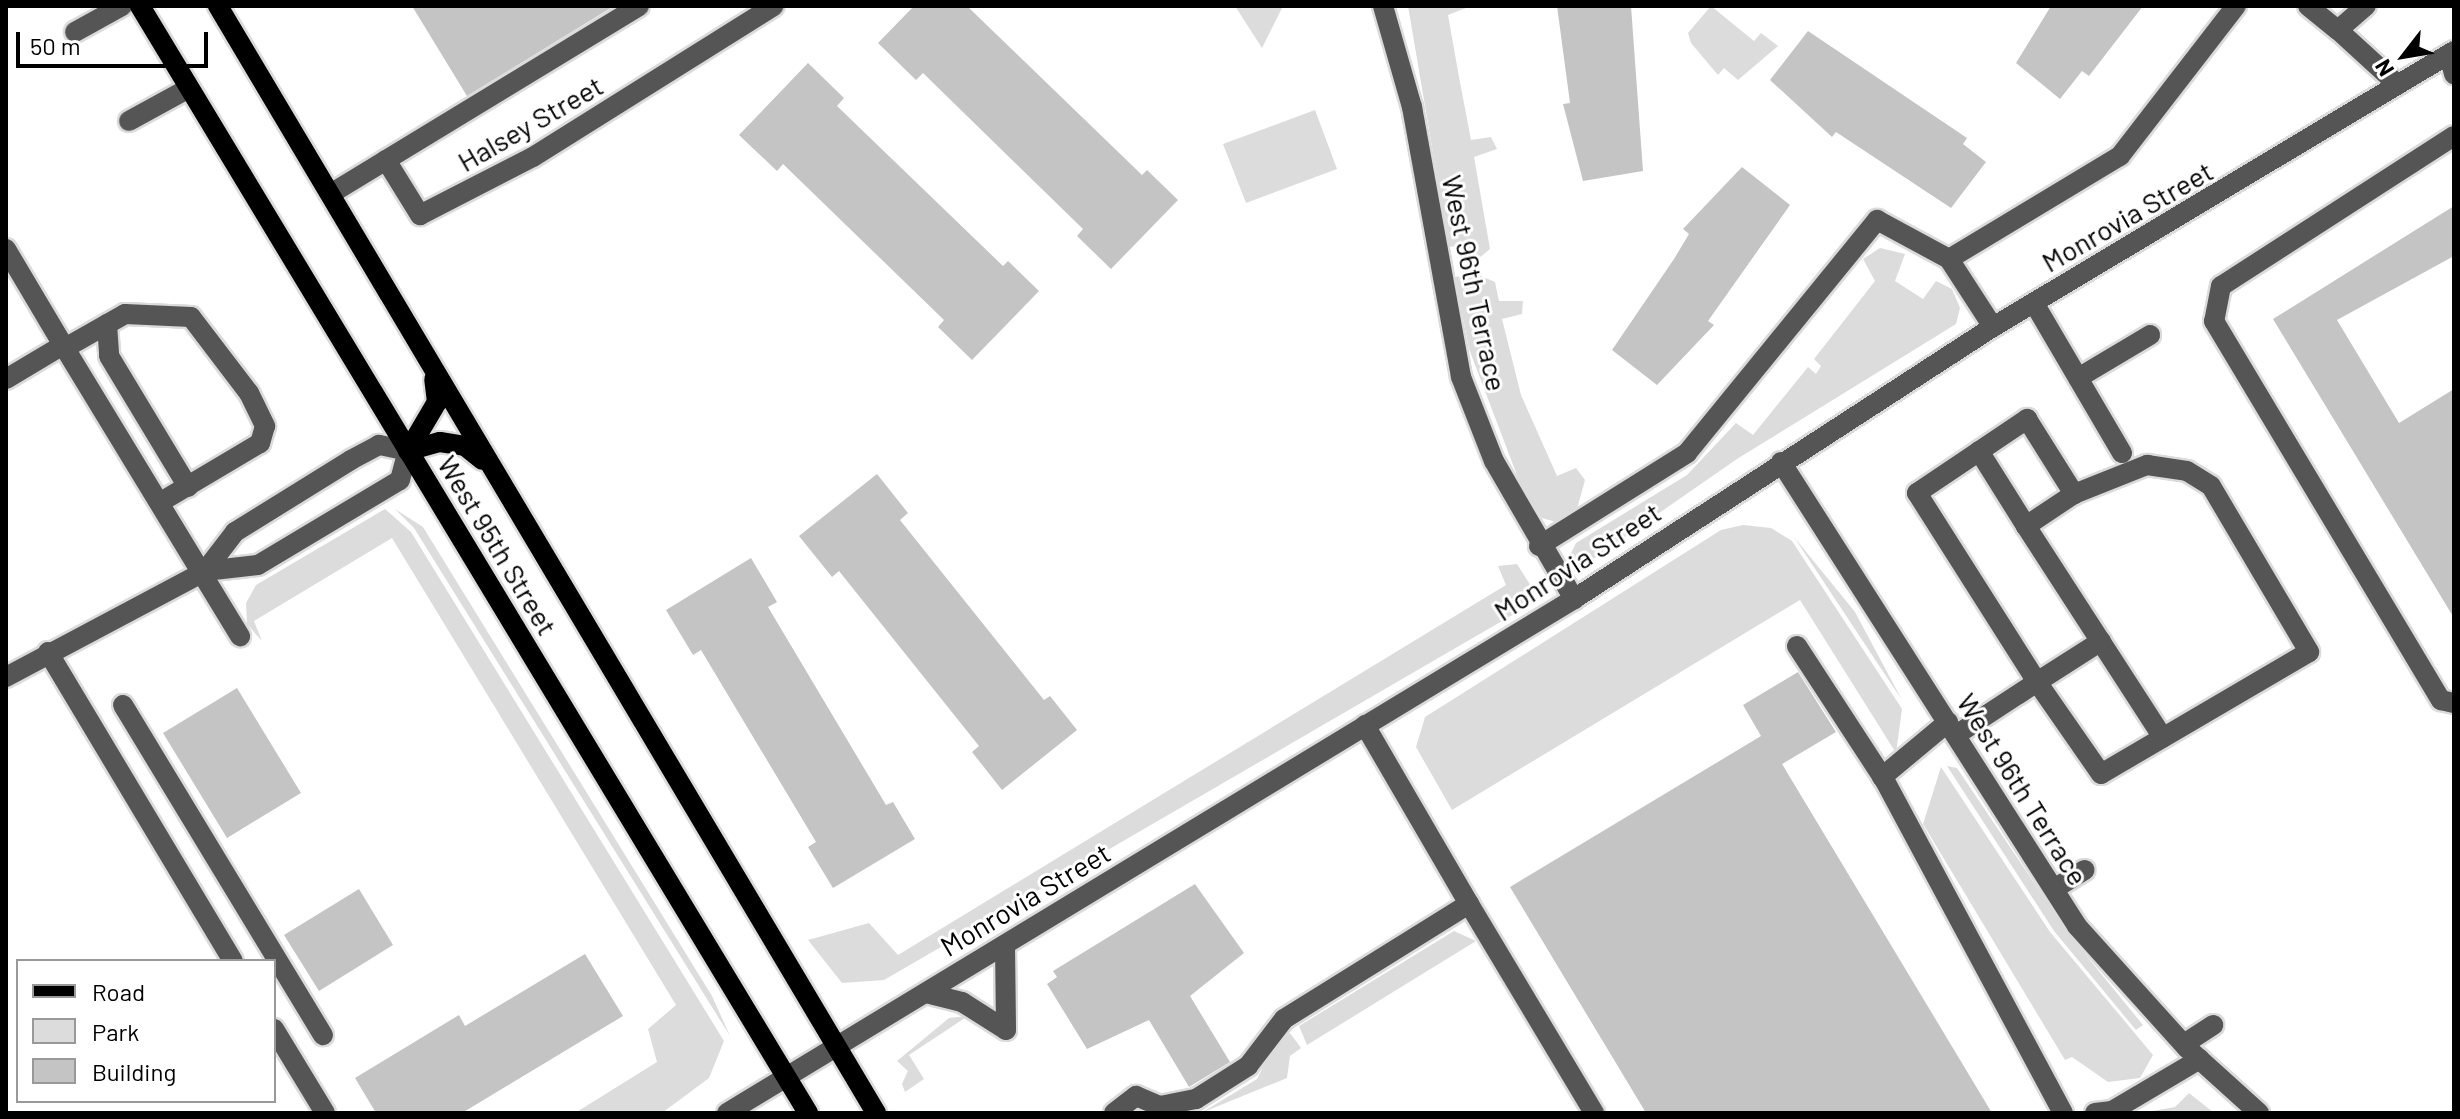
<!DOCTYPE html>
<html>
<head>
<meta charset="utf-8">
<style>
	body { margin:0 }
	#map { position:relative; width:2460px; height:1119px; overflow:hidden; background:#fff; font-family:Barlow,sans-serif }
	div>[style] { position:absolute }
	.green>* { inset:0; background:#dcdcdc }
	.building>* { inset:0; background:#c4c4c4 }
	.roads { filter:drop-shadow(2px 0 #dbdbdb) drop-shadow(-2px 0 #dbdbdb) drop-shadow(0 2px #dbdbdb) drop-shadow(0 -2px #dbdbdb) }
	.minor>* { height:20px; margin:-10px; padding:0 10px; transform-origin:10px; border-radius:10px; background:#555 }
	.major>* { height:20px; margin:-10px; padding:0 10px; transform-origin:10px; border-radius:10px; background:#000 }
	span { translate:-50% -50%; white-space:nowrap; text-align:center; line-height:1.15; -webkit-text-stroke:6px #fff; paint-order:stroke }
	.street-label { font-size:28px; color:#000 }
	.frame { position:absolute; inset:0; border:8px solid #000; pointer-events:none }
	.legend { position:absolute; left:16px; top:959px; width:260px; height:144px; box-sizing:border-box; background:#fff; border:2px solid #999; margin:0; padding:10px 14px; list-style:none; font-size:24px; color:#000 }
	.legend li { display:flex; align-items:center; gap:16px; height:40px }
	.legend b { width:40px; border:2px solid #999 }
	.north { position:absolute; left:2364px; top:16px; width:80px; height:80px; -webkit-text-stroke:6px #fff; paint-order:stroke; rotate:239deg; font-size:22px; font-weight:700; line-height:32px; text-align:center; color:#000 }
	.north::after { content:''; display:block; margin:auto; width:28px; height:36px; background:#000; clip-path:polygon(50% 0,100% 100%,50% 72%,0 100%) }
	.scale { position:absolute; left:16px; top:32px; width:192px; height:36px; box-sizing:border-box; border:4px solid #000; border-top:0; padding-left:10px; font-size:24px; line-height:28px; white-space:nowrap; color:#000; -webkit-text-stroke:6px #fff; paint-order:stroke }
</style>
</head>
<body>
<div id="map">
	<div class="green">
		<i style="clip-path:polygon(1235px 6px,1283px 6px,1262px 48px)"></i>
		<i style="clip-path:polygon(1408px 6px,1471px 6px,1448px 15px,1459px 77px,1471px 140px,1491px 137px,1497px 149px,1474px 157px,1490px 249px,1468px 267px,1464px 245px,1449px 247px)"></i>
		<i style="clip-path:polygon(1711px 6px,1754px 41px,1761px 33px,1778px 46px,1738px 80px,1724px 68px,1718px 75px,1691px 43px,1688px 33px)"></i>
		<i style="clip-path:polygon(1315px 110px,1337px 169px,1246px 203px,1223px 144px)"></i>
		<i style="clip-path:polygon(1880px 248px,1905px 254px,1895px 281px,1923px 299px,1936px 281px,1952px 289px,1960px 308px,1956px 324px,1737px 459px,1587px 563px,1569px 557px,1576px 543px,1687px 475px,1736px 423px,1753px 435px,1808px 367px,1816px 374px,1821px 366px,1814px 359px,1875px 281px,1863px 259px)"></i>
		<i style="clip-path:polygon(1476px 274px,1495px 282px,1499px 301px,1523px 301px,1522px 314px,1502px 319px,1521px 395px,1557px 476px,1576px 468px,1585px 480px,1577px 509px,1556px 522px,1542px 518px,1523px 491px,1469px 349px,1455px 277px)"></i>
		<i style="clip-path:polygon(385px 509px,411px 532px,724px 1041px,709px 1078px,662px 1113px,575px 1113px,657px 1062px,648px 1029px,676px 1005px,392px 538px,254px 621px,262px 641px,247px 624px,246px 603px,256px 585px)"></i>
		<i style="clip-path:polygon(395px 509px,423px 527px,712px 996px,730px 1036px,414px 528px)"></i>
		<i style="clip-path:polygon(1743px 525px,1771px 528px,1792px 541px,1902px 709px,1896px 753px,1800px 600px,1452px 810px,1416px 747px,1425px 717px,1721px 530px)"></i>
		<i style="clip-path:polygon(1794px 537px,1855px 612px,1902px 700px,1876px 661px)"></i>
		<i style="clip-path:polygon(1517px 564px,1534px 591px,1521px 610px,884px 980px,842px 983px,808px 940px,869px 923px,898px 955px,1506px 585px,1498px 566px)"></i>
		<i style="clip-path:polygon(1947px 766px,1957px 768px,2067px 932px,2143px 1025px,2136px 1030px,2054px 931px)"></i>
		<i style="clip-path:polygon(1941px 767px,2050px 932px,2153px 1055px,2140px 1078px,2108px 1082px,2072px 1057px,2065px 1060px,1923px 824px)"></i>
		<i style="clip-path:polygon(1454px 931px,1476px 941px,1307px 1045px,1299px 1026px)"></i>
		<i style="clip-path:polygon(968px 1016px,909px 1055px,924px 1079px,905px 1092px,913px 1113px,902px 1084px,908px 1071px,897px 1061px,949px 1018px)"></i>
		<i style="clip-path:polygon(1290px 1033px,1301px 1048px,1290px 1056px,1287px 1078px,1201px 1113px,1257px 1079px,1273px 1047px)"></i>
		<i style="clip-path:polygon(2189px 1093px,2214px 1113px,2141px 1113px,2175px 1107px)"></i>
	</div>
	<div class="building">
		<i style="clip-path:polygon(412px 6px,614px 6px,467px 96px)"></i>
		<i style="clip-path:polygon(914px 6px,967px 6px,1142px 175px,1147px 170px,1178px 200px,1111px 269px,1077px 236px,1083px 229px,923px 73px,916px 80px,878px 43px)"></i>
		<i style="clip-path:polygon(1557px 6px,1631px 6px,1643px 171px,1583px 181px,1563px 104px,1570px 103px)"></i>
		<i style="clip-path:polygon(2051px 6px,2143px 6px,2089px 76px,2082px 71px,2060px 99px,2016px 63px)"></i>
		<i style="clip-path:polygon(1808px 31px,1967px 138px,1963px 144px,1986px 162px,1951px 208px,1836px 132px,1832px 137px,1770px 80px)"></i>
		<i style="clip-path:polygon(808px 63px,844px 98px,837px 106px,1003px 266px,1008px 261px,1039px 291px,972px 360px,938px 327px,944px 320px,783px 164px,777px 171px,739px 135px)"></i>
		<i style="clip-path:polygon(1742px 167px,1790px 205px,1708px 321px,1714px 325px,1657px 385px,1612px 350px,1674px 259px,1689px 234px,1683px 229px)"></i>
		<i style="clip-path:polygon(2454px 206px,2454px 256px,2337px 320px,2399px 423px,2454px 389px,2454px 618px,2273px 319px)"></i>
		<i style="clip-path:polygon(877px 474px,908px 513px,900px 520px,1044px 700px,1050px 696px,1077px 730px,1002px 790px,972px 752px,979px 746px,839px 571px,832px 577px,799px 536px)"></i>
		<i style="clip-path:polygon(751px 558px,777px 602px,768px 607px,886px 805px,893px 802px,915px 839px,833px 888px,808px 847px,816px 842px,701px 650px,693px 655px,666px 610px)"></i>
		<i style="clip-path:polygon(1798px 672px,1836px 732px,1782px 764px,1992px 1113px,1646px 1113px,1510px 887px,1761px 736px,1743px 705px)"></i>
		<i style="clip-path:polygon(237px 688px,301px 793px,227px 838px,163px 733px)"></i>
		<i style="clip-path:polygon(1195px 884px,1244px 953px,1190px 996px,1230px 1062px,1189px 1087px,1149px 1020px,1087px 1049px,1047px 984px,1057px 977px,1053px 971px)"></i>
		<i style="clip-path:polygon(359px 889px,393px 945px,319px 991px,284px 935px)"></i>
		<i style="clip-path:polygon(585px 954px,623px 1016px,462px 1113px,376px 1113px,355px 1078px,459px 1015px,465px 1026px)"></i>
	</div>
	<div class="roads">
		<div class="minor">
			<i style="left:1383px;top:6px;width:105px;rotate:74deg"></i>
			<i style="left:1412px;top:107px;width:274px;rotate:79.7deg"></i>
			<i style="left:1461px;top:377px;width:90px;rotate:68.6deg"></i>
			<i style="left:1494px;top:461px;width:160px;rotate:59.9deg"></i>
			<i style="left:2308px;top:6px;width:38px;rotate:39deg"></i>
			<i style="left:2338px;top:30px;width:37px;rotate:-41deg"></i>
			<i style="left:2338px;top:30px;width:81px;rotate:42.5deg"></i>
			<i style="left:75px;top:32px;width:54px;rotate:-29deg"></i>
			<i style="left:2449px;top:54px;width:21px;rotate:76deg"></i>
			<i style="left:129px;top:121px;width:68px;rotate:-28.8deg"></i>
			<i style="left:2454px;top:136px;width:277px;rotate:147.2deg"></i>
			<i style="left:2221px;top:286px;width:36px;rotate:101deg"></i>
			<i style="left:2214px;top:321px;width:442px;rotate:59.1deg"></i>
			<i style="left:2441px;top:700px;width:13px;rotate:13deg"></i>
			<i style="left:386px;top:160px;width:296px;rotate:-31.3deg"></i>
			<i style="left:332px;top:193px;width:63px;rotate:-31.4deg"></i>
			<i style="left:386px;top:160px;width:65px;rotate:58.3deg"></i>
			<i style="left:420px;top:215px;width:127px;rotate:-27.2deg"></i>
			<i style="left:533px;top:157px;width:284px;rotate:-32.1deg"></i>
			<i style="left:6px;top:249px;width:112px;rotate:59.3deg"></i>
			<i style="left:63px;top:345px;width:66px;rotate:149.2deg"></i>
			<i style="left:1949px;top:259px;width:81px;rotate:57.1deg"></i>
			<i style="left:2034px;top:303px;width:174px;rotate:59.6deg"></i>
			<i style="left:107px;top:324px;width:32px;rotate:86deg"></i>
			<i style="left:109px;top:356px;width:153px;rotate:58.9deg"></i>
			<i style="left:63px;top:345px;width:341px;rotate:58.7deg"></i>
			<i style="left:65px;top:348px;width:69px;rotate:-29.5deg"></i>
			<i style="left:125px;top:314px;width:66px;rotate:2.6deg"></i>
			<i style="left:191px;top:317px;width:96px;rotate:52.7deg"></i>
			<i style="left:249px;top:393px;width:37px;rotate:64deg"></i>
			<i style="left:265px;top:426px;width:18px;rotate:106deg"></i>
			<i style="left:260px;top:443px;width:117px;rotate:149.3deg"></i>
			<i style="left:2078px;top:378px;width:84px;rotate:-30.8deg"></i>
			<i style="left:1979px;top:451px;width:89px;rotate:57.9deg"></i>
			<i style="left:1781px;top:462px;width:550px;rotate:57.46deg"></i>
			<i style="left:2077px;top:926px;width:164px;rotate:48deg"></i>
			<i style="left:2187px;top:1048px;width:97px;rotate:42.1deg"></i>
			<i style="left:2074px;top:494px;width:58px;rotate:146.3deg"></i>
			<i style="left:2026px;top:526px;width:252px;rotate:57.1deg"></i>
			<i style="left:1539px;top:546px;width:175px;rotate:-32.1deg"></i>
			<i style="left:1687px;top:453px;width:301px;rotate:-50.8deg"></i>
			<i style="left:1877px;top:220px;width:82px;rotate:28.4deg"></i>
			<i style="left:1949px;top:259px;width:200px;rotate:-31.1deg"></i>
			<i style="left:2120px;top:156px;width:190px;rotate:-52.3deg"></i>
			<i style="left:1797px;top:646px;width:161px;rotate:56.9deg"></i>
			<i style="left:1885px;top:781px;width:377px;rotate:61.8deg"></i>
			<i style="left:48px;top:652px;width:360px;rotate:59.1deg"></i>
			<i style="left:6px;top:677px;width:225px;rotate:-28deg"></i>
			<i style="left:205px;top:571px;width:53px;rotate:-6.5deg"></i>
			<i style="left:258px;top:565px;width:165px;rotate:-30.9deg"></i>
			<i style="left:400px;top:480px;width:30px;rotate:-75deg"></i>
			<i style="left:408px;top:451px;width:30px;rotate:-168deg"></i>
			<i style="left:379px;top:445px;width:32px;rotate:152deg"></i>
			<i style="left:351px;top:460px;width:137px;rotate:148.2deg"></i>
			<i style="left:235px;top:532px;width:49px;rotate:127.6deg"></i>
			<i style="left:123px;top:705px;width:386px;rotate:58.8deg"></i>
			<i style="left:1956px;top:735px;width:97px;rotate:-33.2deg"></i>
			<i style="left:2037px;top:682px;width:224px;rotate:-122.4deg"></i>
			<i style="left:1917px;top:493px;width:133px;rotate:-33.9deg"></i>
			<i style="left:2027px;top:419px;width:89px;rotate:57.9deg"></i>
			<i style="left:2074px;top:494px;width:79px;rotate:-21.7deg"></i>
			<i style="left:2147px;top:465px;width:40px;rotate:8.5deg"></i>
			<i style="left:2187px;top:471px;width:28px;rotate:32deg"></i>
			<i style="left:2211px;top:486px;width:193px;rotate:59.4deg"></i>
			<i style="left:2309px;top:652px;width:241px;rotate:149.6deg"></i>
			<i style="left:2101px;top:774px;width:112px;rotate:-124.8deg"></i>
			<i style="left:2037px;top:682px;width:76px;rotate:-32.6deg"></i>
			<i style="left:1882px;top:777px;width:86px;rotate:-39.8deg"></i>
			<i style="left:2054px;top:889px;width:36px;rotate:-32deg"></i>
			<i style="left:1469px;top:904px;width:244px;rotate:59.1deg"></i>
			<i style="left:1005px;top:945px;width:85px;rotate:89.3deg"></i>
			<i style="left:926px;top:993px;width:37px;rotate:14deg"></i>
			<i style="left:962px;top:1002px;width:52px;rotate:32.5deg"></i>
			<i style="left:274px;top:1029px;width:98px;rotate:58.7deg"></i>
			<i style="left:2184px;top:1044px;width:35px;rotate:-33deg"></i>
			<i style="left:727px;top:1113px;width:991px;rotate:-31.25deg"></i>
			<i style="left:1574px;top:599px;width:500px;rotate:-33deg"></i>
			<i style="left:1993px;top:327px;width:537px;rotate:-30.91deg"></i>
			<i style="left:1114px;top:1113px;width:28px;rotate:-38deg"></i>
			<i style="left:1136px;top:1096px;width:26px;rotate:23deg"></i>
			<i style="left:1160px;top:1106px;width:37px;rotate:-11deg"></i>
			<i style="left:1196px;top:1099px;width:62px;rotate:-32.4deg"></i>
			<i style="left:1248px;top:1066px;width:59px;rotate:-52.5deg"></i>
			<i style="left:1284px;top:1019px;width:218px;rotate:-31.9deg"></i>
			<i style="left:1469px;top:904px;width:207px;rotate:-120.2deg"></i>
			<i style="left:2095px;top:1113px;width:17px;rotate:-7deg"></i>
			<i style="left:2112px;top:1111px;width:102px;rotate:-30.6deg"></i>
		</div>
		<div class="major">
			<i style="left:140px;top:6px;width:1293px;rotate:58.89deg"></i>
			<i style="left:218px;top:6px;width:1288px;rotate:59.27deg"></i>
			<i style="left:408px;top:451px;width:33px;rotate:-16deg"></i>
			<i style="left:440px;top:442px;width:25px;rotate:9deg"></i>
			<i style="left:465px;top:446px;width:22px;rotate:39deg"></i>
			<i style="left:408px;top:451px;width:57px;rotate:-59.4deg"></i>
			<i style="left:437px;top:402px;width:23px;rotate:-97deg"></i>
		</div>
	</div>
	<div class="street-label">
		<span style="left:530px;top:123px;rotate:-30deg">Halsey Street</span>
		<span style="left:2127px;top:216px;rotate:-30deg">Monrovia Street</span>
		<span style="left:1475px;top:283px;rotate:78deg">West 96th Terrace</span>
		<span style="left:498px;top:545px;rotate:59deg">West 95th Street</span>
		<span style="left:1577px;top:561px;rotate:-33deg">Monrovia Street</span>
		<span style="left:2023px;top:789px;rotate:58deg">West 96th Terrace</span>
		<span style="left:1025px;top:899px;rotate:-31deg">Monrovia Street</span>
	</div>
	<div class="frame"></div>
	<ul class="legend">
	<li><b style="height:10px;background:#000"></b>Road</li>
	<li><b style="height:22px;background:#dcdcdc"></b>Park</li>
	<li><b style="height:22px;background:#c4c4c4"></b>Building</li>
	</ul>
	<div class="north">N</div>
	<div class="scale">50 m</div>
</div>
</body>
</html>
